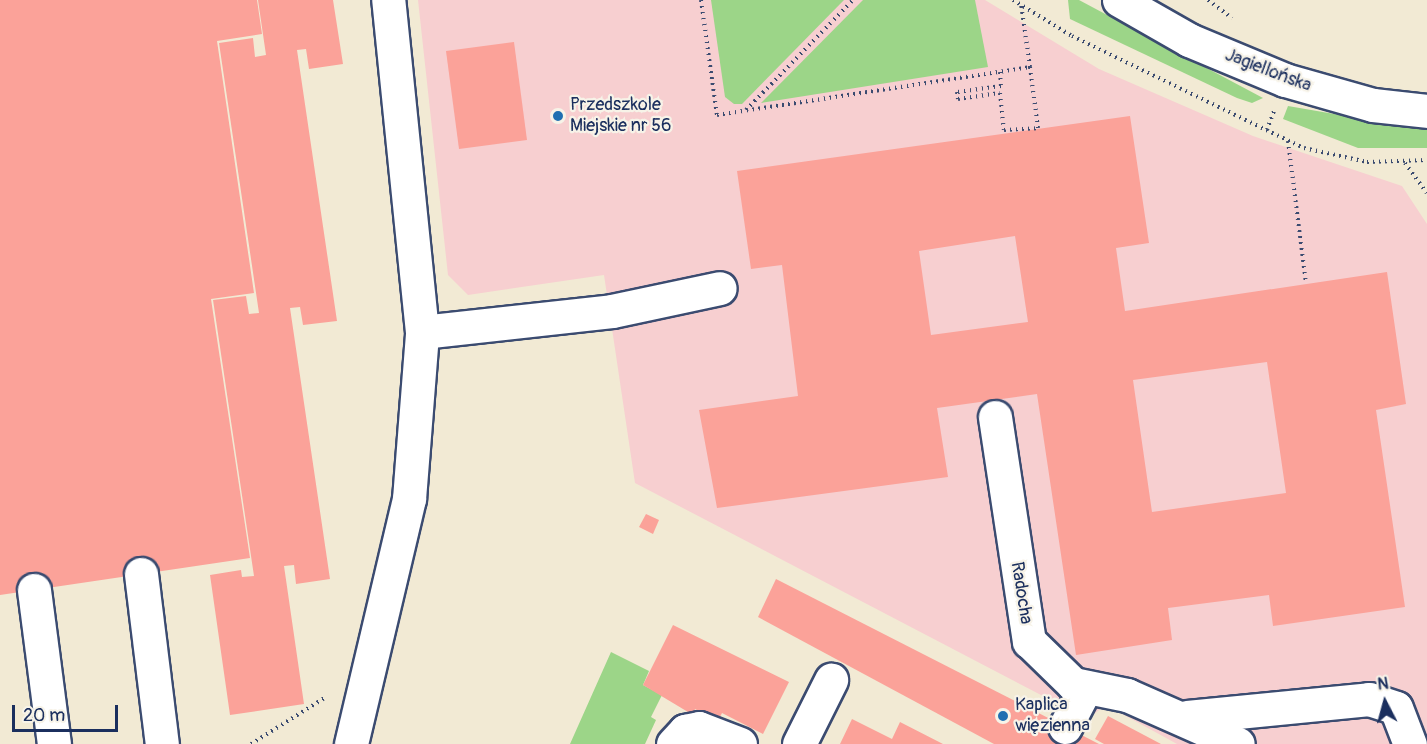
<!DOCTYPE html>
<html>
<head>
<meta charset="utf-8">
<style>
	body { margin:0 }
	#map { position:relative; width:1427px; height:744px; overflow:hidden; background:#f2ead4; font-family:Pangolin,sans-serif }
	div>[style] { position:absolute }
	.built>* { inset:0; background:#f7cfd0 }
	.green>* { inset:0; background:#9cd588 }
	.building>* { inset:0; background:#fba299 }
	.path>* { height:4px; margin-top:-2px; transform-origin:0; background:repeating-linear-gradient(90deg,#3b4b70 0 1.5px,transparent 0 6px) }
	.roads { filter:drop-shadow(2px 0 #3b4b70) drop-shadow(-2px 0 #3b4b70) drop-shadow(0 2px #3b4b70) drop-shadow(0 -2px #3b4b70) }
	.minor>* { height:33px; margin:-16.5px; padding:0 16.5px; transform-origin:16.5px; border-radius:16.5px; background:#fff }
	.dots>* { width:16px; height:16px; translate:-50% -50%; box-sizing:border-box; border:3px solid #f7f3e8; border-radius:50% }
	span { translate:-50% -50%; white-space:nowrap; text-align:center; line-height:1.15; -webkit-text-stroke:4.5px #f7f3e8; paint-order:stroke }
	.street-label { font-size:18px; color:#1b2f5e }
	.poi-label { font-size:18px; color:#1b2f5e }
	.left { translate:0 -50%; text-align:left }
	.north { position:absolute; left:1355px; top:672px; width:60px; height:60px; -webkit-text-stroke:4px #f7f3e8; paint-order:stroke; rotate:354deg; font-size:16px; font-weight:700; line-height:24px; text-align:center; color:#1b2f5e }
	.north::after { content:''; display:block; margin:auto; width:21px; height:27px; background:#1b2f5e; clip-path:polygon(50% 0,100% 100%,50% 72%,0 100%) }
	.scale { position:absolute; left:12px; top:705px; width:106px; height:27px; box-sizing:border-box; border:3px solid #1b2f5e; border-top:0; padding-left:8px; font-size:18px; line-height:21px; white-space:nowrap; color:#1b2f5e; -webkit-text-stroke:4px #f7f3e8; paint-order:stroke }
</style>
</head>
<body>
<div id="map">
	<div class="built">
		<i style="clip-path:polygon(418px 0,985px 0,1099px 69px,1253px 136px,1402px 186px,1427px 224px,1427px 744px,1177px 744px,1106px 705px,1087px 719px,635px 483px,604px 275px,468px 295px,448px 275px)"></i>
	</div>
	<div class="green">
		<i style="clip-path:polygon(711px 0,844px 0,742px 104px,734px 104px,725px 97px)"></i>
		<i style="clip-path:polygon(863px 0,975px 0,988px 67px,761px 103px)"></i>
		<i style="clip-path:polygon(1068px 0,1079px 0,1263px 98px,1252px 103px,1237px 98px,1070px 19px)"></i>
		<i style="clip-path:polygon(1288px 106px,1427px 130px,1427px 148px,1358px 148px,1283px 119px)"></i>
		<i style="clip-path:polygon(611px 652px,649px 671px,643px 685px,662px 695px,651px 717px,656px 720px,645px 744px,570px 744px)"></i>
	</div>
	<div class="building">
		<i style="clip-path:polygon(0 0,257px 0,262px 34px,217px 41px,254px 293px,211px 299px,250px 558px,0 595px)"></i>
		<i style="clip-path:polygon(258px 0,333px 0,343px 64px,309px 69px,306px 49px,297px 50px,337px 321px,303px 325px,300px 307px,290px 308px,330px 579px,296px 584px,294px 565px,284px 566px,304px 704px,230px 715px,210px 575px,241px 570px,242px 577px,254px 576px,213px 300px,246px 296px,249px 314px,259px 313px,219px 43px,253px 38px,255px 57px,266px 55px)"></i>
		<i style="clip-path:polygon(514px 42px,527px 140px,459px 149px,446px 51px)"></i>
		<i style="clip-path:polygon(evenodd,1130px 116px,1149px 243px,1116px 248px,1125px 311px,1387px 272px,1406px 404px,1376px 410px,1405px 607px,1273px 626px,1269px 595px,1168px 608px,1172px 640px,1076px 655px,1037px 394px,937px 408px,948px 477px,717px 508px,699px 410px,798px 396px,782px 265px,751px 269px,737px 171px,1130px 116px,1015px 236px,1028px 322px,931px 335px,919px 251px,1015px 236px,1130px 116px,1267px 362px,1286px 493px,1152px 512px,1133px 380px,1267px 362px)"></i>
		<i style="clip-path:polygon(646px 514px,659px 520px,653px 534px,639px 527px)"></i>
		<i style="clip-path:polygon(776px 579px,1099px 744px,994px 744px,758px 617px)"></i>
		<i style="clip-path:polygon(673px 625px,789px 682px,763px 734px,722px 713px,718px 721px,695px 709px,693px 715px,643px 685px)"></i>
		<i style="clip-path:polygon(1108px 716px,1161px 744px,1104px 744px,1095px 739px)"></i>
		<i style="clip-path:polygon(852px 719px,892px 739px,900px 722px,943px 744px,840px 744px)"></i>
	</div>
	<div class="path">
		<i style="left:701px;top:0;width:116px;rotate:82.1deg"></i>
		<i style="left:717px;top:115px;width:317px;rotate:-8.7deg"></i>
		<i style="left:1030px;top:67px;width:64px;rotate:-98.1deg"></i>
		<i style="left:1013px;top:0;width:69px;rotate:31.4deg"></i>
		<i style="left:1072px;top:36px;width:258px;rotate:25.8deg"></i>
		<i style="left:1304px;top:148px;width:65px;rotate:12.5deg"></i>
		<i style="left:1367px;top:162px;width:60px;rotate:-1.9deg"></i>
		<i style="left:1208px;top:0;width:30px;rotate:37deg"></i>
		<i style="left:1000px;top:72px;width:14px;rotate:86deg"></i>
		<i style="left:1001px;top:86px;width:44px;rotate:172.2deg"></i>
		<i style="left:957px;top:92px;width:7px;rotate:82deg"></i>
		<i style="left:958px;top:99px;width:42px;rotate:-8.1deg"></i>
		<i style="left:1000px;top:93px;width:37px;rotate:84deg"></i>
		<i style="left:1004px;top:130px;width:34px;rotate:-3deg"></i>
		<i style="left:1038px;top:128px;width:62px;rotate:-97.5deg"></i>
		<i style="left:746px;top:110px;width:153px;rotate:-45.8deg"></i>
		<i style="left:1267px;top:130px;width:20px;rotate:-70deg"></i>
		<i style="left:1288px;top:141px;width:144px;rotate:82.8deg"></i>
		<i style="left:1405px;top:163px;width:37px;rotate:54deg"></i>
		<i style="left:251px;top:744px;width:89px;rotate:-32.1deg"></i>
	</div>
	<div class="roads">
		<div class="minor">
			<i style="left:1119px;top:0;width:81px;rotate:29.7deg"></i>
			<i style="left:1189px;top:40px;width:104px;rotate:22.6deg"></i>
			<i style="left:1285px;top:80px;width:91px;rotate:15.9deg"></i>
			<i style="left:1373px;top:105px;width:54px;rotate:6.3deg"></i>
			<i style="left:422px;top:332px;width:191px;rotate:-6.3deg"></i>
			<i style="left:612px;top:311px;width:110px;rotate:-12deg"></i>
			<i style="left:995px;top:417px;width:227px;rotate:81.4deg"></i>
			<i style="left:1029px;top:641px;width:62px;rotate:44.3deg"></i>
			<i style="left:1073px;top:684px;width:55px;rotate:11.5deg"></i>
			<i style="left:1127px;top:695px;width:121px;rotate:23.8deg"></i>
			<i style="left:141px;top:574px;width:171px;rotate:83deg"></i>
			<i style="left:34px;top:590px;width:155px;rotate:82.6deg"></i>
			<i style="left:1187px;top:717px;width:183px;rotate:-5.6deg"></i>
			<i style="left:1369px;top:699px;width:28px;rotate:18deg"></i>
			<i style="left:1396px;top:708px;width:39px;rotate:69deg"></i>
			<i style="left:1065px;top:727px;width:45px;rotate:-62.3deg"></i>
			<i style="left:351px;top:744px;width:252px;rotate:-76.7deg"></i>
			<i style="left:409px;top:499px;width:168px;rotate:-85.5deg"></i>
			<i style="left:422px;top:332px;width:334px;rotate:-95.8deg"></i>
			<i style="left:673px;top:744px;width:18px;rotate:-47deg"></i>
			<i style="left:685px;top:731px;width:14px;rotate:-12deg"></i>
			<i style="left:699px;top:728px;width:44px;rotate:21.3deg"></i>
			<i style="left:799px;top:744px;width:72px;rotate:-63.4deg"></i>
		</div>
	</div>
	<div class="dots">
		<i style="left:558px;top:116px;background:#1f6fb2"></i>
		<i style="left:1003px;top:716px;background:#1f6fb2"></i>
	</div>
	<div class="street-label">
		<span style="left:1268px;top:71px;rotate:21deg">Jagiellońska</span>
		<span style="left:1021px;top:593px;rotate:81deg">Radocha</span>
	</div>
	<div class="poi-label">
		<span class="left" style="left:570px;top:116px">Przedszkole<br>Miejskie nr 56</span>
		<span class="left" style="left:1015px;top:716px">Kaplica<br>więzienna</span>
	</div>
	<div class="north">N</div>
	<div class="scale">20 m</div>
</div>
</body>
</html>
